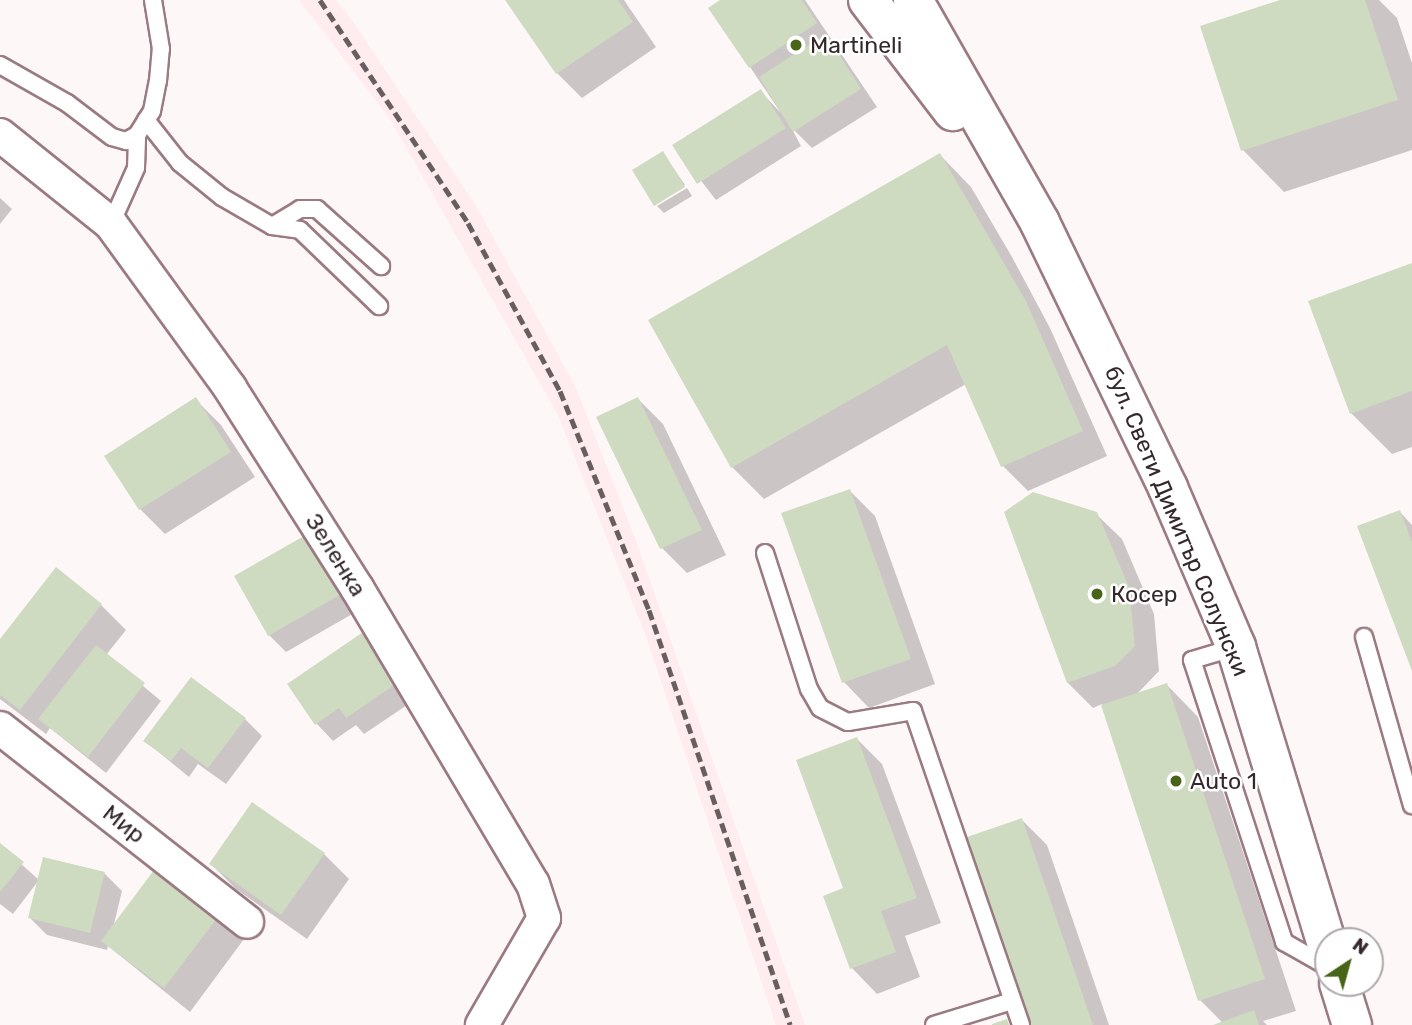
<!DOCTYPE html>
<html>
<head>
<meta charset="utf-8">
<style>
	body { margin:0 }
	#map { position:relative; width:1412px; height:1025px; overflow:hidden; background:#fef7f8; font-family:Rubik,sans-serif }
	div>[style] { position:absolute }
	.built>* { inset:0; background:#feecef }
	.shadow>* { inset:0; background:#0003 }
	.building>* { inset:0; background:#cedbc0 }
	.roads { filter:drop-shadow(2px 0 #9a7b81) drop-shadow(-2px 0 #9a7b81) drop-shadow(0 2px #9a7b81) drop-shadow(0 -2px #9a7b81) }
	.service>* { height:16px; margin:-8px; padding:0 8px; transform-origin:8px; border-radius:8px; background:#fff }
	.minor>* { height:32px; margin:-16px; padding:0 16px; transform-origin:16px; border-radius:16px; background:#fff }
	.secondary>* { height:38px; margin:-19px; padding:0 19px; transform-origin:19px; border-radius:19px; background:#fff }
	.rail>* { height:5px; margin-top:-2.5px; transform-origin:0; background:repeating-linear-gradient(90deg,#695e5f 0 10px,transparent 0 15px) }
	.dots>* { width:19px; height:19px; translate:-50% -50%; box-sizing:border-box; border:4px solid #fff; border-radius:50% }
	span { translate:-50% -50%; white-space:nowrap; text-align:center; line-height:1.15; -webkit-text-stroke:5px #fff; paint-order:stroke }
	.poi-label { font-size:23px; color:#35282a }
	.left { translate:0 -50%; text-align:left }
	.street-label { font-size:23px; color:#35282a }
	.north { position:absolute; left:1314px; top:927px; width:70px; height:70px; box-sizing:border-box; background:#fff; border:2px solid #aea9aa; border-radius:50%; rotate:36deg; font-size:19px; font-weight:700; line-height:28px; text-align:center; color:#35282a }
	.north::after { content:''; display:block; margin:auto; width:24px; height:32px; background:#476417; clip-path:polygon(50% 0,100% 100%,50% 72%,0 100%) }
</style>
</head>
<body>
<div id="map">
	<div class="built">
		<i style="clip-path:polygon(299px 0,336px 0,351px 19px,476px 206px,575px 386px,635px 538px,805px 1025px,776px 1025px,647px 639px,558px 415px,390px 119px)"></i>
	</div>
	<div class="shadow">
		<i style="clip-path:polygon(507px 0,624px 0,656px 47px,582px 98px,557px 73px)"></i>
		<i style="clip-path:polygon(723px 0,805px 0,877px 107px,812px 148px,791px 127px,801px 146px,716px 200px,674px 146px,760px 91px,781px 113px,750px 67px)"></i>
		<i style="clip-path:polygon(1285px 0,1379px 0,1397px 18px,1412px 63px,1412px 150px,1284px 192px,1243px 150px)"></i>
		<i style="clip-path:polygon(663px 153px,685px 185px,655px 203px)"></i>
		<i style="clip-path:polygon(940px 155px,971px 187px,1012px 257px,1050px 328px,1107px 456px,1028px 491px,1003px 466px,966px 384px,764px 499px,732px 467px)"></i>
		<i style="clip-path:polygon(687px 188px,692px 196px,664px 213px,657px 206px)"></i>
		<i style="clip-path:polygon(0 198px,12px 209px,0 224px)"></i>
		<i style="clip-path:polygon(1412px 264px,1412px 447px,1392px 454px,1351px 413px)"></i>
		<i style="clip-path:polygon(638px 399px,663px 424px,726px 555px,687px 573px,662px 548px,598px 418px)"></i>
		<i style="clip-path:polygon(196px 400px,221px 425px,255px 477px,165px 534px,140px 509px)"></i>
		<i style="clip-path:polygon(850px 491px,875px 516px,935px 684px,869px 708px,844px 682px,784px 514px)"></i>
		<i style="clip-path:polygon(1006px 512px,1096px 514px,1122px 539px,1154px 614px,1159px 671px,1136px 695px,1167px 685px,1198px 717px,1296px 1011px,1263px 1021px,1267px 1025px,1217px 1025px,1223px 1023px,1200px 1000px,1102px 704px,1093px 708px,1068px 683px)"></i>
		<i style="clip-path:polygon(1400px 512px,1412px 525px,1412px 667px)"></i>
		<i style="clip-path:polygon(311px 534px,361px 609px,286px 652px,269px 635px)"></i>
		<i style="clip-path:polygon(101px 605px,126px 630px,106px 655px,161px 701px,106px 773px,50px 728px,46px 734px,0 699px,0 642px)"></i>
		<i style="clip-path:polygon(369px 631px,419px 697px,364px 734px,356px 725px,333px 741px,316px 723px)"></i>
		<i style="clip-path:polygon(245px 719px,262px 736px,226px 784px,198px 764px,189px 777px,145px 741px)"></i>
		<i style="clip-path:polygon(857px 739px,882px 764px,941px 923px,905px 936px,920px 977px,877px 994px,852px 968px,825px 897px,846px 889px)"></i>
		<i style="clip-path:polygon(1022px 820px,1047px 845px,1109px 1025px,1030px 1025px)"></i>
		<i style="clip-path:polygon(0 845px,39px 880px,45px 859px,105px 874px,122px 891px,113px 928px,219px 914px,244px 939px,190px 1012px,108px 946px,107px 950px,47px 935px,30px 918px,39px 880px,13px 914px,0 904px)"></i>
		<i style="clip-path:polygon(324px 854px,349px 879px,307px 939px,236px 889px,211px 864px)"></i>
	</div>
	<div class="building">
		<i style="clip-path:polygon(505px 0,618px 0,633px 22px,556px 74px)"></i>
		<i style="clip-path:polygon(720px 0,802px 0,817px 23px,749px 68px,708px 8px)"></i>
		<i style="clip-path:polygon(1280px 0,1365px 0,1398px 100px,1241px 151px,1200px 26px)"></i>
		<i style="clip-path:polygon(826px 34px,861px 89px,793px 132px,759px 77px)"></i>
		<i style="clip-path:polygon(761px 89px,786px 128px,697px 184px,672px 145px)"></i>
		<i style="clip-path:polygon(663px 151px,685px 187px,654px 206px,632px 170px)"></i>
		<i style="clip-path:polygon(940px 153px,1026px 301px,1083px 431px,1001px 467px,947px 345px,731px 468px,648px 320px)"></i>
		<i style="clip-path:polygon(1412px 263px,1412px 391px,1350px 414px,1308px 301px)"></i>
		<i style="clip-path:polygon(196px 397px,231px 452px,139px 510px,104px 456px)"></i>
		<i style="clip-path:polygon(638px 397px,702px 530px,660px 549px,596px 417px)"></i>
		<i style="clip-path:polygon(850px 489px,911px 659px,842px 683px,781px 513px)"></i>
		<i style="clip-path:polygon(1033px 492px,1097px 512px,1129px 587px,1135px 646px,1115px 666px,1067px 683px,1004px 512px)"></i>
		<i style="clip-path:polygon(1400px 510px,1412px 542px,1412px 671px,1357px 526px)"></i>
		<i style="clip-path:polygon(311px 532px,345px 592px,268px 636px,234px 576px)"></i>
		<i style="clip-path:polygon(56px 567px,102px 604px,20px 710px,0 695px,0 639px)"></i>
		<i style="clip-path:polygon(369px 628px,403px 679px,346px 718px,339px 708px,315px 725px,287px 684px)"></i>
		<i style="clip-path:polygon(96px 645px,145px 683px,88px 757px,38px 719px)"></i>
		<i style="clip-path:polygon(191px 677px,246px 718px,208px 768px,181px 748px,171px 761px,143px 741px)"></i>
		<i style="clip-path:polygon(1167px 683px,1265px 979px,1198px 1001px,1101px 705px)"></i>
		<i style="clip-path:polygon(857px 737px,917px 898px,881px 911px,896px 952px,850px 969px,823px 896px,843px 888px,796px 760px)"></i>
		<i style="clip-path:polygon(252px 802px,325px 853px,281px 915px,209px 864px)"></i>
		<i style="clip-path:polygon(1022px 818px,1093px 1025px,1028px 1025px,964px 838px)"></i>
		<i style="clip-path:polygon(0 843px,24px 862px,0 892px)"></i>
		<i style="clip-path:polygon(43px 857px,105px 872px,90px 933px,28px 918px)"></i>
		<i style="clip-path:polygon(157px 866px,221px 913px,164px 988px,101px 941px)"></i>
		<i style="clip-path:polygon(1254px 1010px,1259px 1025px,1213px 1025px)"></i>
		<i style="clip-path:polygon(1007px 1019px,1009px 1025px,992px 1025px,992px 1024px)"></i>
	</div>
	<div class="roads">
		<div class="service">
			<i style="left:0;top:65px;width:77px;rotate:29.6deg"></i>
			<i style="left:67px;top:103px;width:56px;rotate:37.1deg"></i>
			<i style="left:112px;top:137px;width:15px;rotate:16deg"></i>
			<i style="left:126px;top:141px;width:13px;rotate:-29deg"></i>
			<i style="left:137px;top:135px;width:28px;rotate:-58deg"></i>
			<i style="left:152px;top:111px;width:31px;rotate:-79deg"></i>
			<i style="left:158px;top:81px;width:32px;rotate:-85deg"></i>
			<i style="left:161px;top:49px;width:50px;rotate:-99.3deg"></i>
			<i style="left:146px;top:120px;width:55px;rotate:51.7deg"></i>
			<i style="left:180px;top:163px;width:54px;rotate:39deg"></i>
			<i style="left:222px;top:197px;width:58px;rotate:30.1deg"></i>
			<i style="left:272px;top:226px;width:28px;rotate:8deg"></i>
			<i style="left:300px;top:230px;width:110px;rotate:43.9deg"></i>
			<i style="left:111px;top:224px;width:61px;rotate:-65.9deg"></i>
			<i style="left:136px;top:168px;width:33px;rotate:-88deg"></i>
			<i style="left:272px;top:226px;width:33px;rotate:-31deg"></i>
			<i style="left:300px;top:209px;width:17px"></i>
			<i style="left:317px;top:209px;width:86px;rotate:41.7deg"></i>
			<i style="left:765px;top:553px;width:143px;rotate:72.1deg"></i>
			<i style="left:809px;top:689px;width:22px;rotate:60deg"></i>
			<i style="left:820px;top:708px;width:31px;rotate:27deg"></i>
			<i style="left:848px;top:722px;width:66px;rotate:-9.6deg"></i>
			<i style="left:913px;top:711px;width:332px;rotate:71deg"></i>
			<i style="left:1364px;top:637px;width:175px;rotate:74.1deg"></i>
			<i style="left:1236px;top:647px;width:46px;rotate:163.5deg"></i>
			<i style="left:1192px;top:660px;width:297px;rotate:71.9deg"></i>
			<i style="left:1284px;top:942px;width:51px;rotate:29.6deg"></i>
			<i style="left:934px;top:1025px;width:82px;rotate:-17.1deg"></i>
		</div>
		<div class="minor">
			<i style="left:0;top:135px;width:142px;rotate:38.7deg"></i>
			<i style="left:111px;top:224px;width:203px;rotate:54deg"></i>
			<i style="left:230px;top:388px;width:237px;rotate:57.6deg"></i>
			<i style="left:357px;top:588px;width:344px;rotate:59.3deg"></i>
			<i style="left:533px;top:884px;width:36px;rotate:72deg"></i>
			<i style="left:544px;top:918px;width:124px;rotate:120.1deg"></i>
			<i style="left:0;top:728px;width:314px;rotate:38.1deg"></i>
		</div>
		<div class="secondary">
			<i style="left:868px;top:0;width:140px;rotate:52.6deg"></i>
			<i style="left:913px;top:0;width:257px;rotate:60.3deg"></i>
			<i style="left:1040px;top:223px;width:294px;rotate:64.2deg"></i>
			<i style="left:1168px;top:488px;width:173px;rotate:66.8deg"></i>
			<i style="left:1236px;top:647px;width:315px;rotate:73deg"></i>
			<i style="left:1339px;top:983px;width:44px;rotate:72.8deg"></i>
		</div>
	</div>
	<div class="rail">
		<i style="left:320px;top:0;width:268px;rotate:56.4deg"></i>
		<i style="left:468px;top:223px;width:192px;rotate:61.3deg"></i>
		<i style="left:560px;top:391px;width:236px;rotate:67.9deg"></i>
		<i style="left:649px;top:610px;width:438px;rotate:71.2deg"></i>
	</div>
	<div class="dots">
		<i style="left:796px;top:45px;background:#476417"></i>
		<i style="left:1097px;top:594px;background:#476417"></i>
		<i style="left:1176px;top:781px;background:#476417"></i>
	</div>
	<div class="poi-label">
		<span class="left" style="left:810px;top:45px">Martineli</span>
		<span class="left" style="left:1111px;top:594px">Косер</span>
		<span class="left" style="left:1190px;top:781px">Auto 1</span>
	</div>
	<div class="street-label">
		<span style="left:1177px;top:521px;rotate:67deg">бул. Свети Димитър Солунски</span>
		<span style="left:336px;top:555px;rotate:58deg">Зеленка</span>
		<span style="left:124px;top:824px;rotate:38deg">Мир</span>
	</div>
	<div class="north">N</div>
</div>
</body>
</html>
